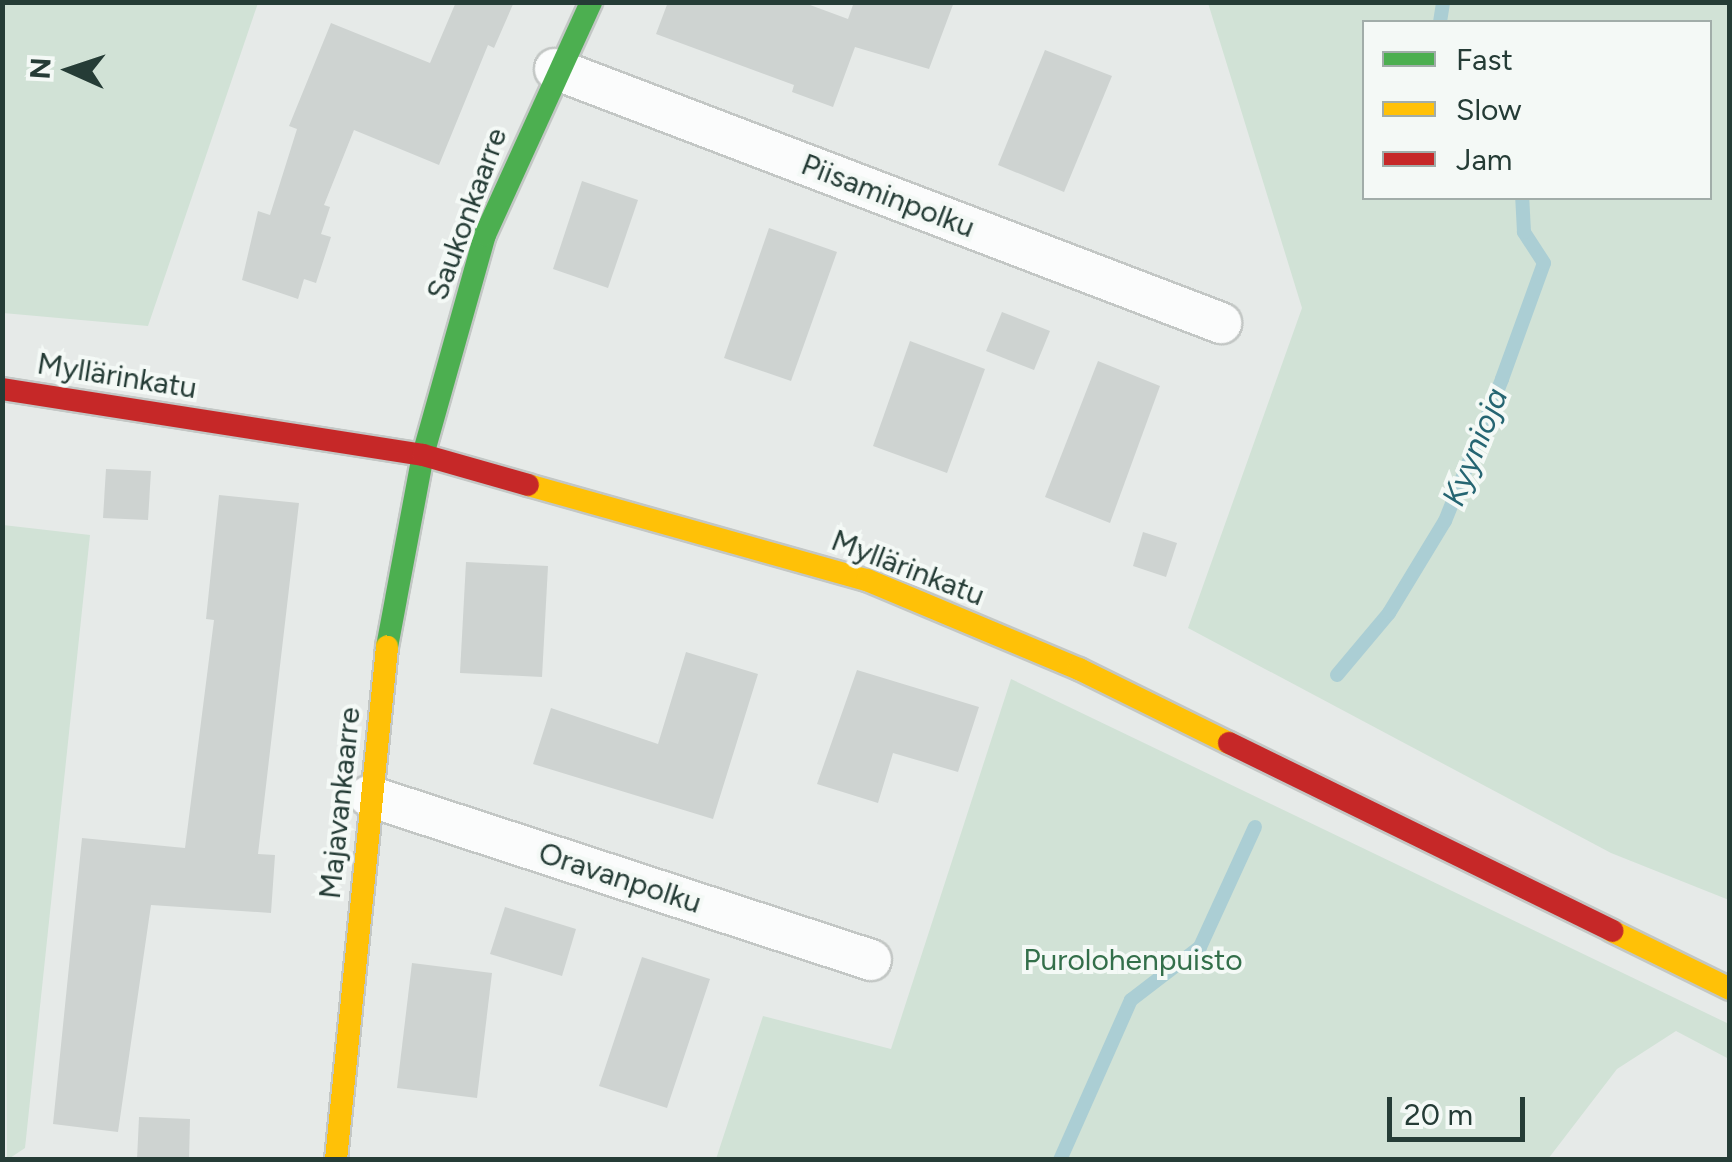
<!DOCTYPE html>
<html>
<head>
<meta charset="utf-8">
<style>
	body { margin:0 }
	#map { position:relative; width:1732px; height:1162px; overflow:hidden; background:#e6eae8; font-family:Figtree,sans-serif }
	div>[style] { position:absolute }
	.green>* { inset:0; background:#d1e2d6 }
	.stream>* { height:14px; margin:-7px; padding:0 7px; transform-origin:7px; border-radius:7px; background:#abced4 }
	.building>* { inset:0; background:#ced3d1 }
	.roads { filter:drop-shadow(2px 0 #c3c7c5) drop-shadow(-2px 0 #c3c7c5) drop-shadow(0 2px #c3c7c5) drop-shadow(0 -2px #c3c7c5) }
	.street>* { height:40px; margin:-20px; padding:0 20px; transform-origin:20px; border-radius:20px; background:#fbfcfc }
	.fast>* { height:22px; margin:-11px; padding:0 11px; transform-origin:11px; border-radius:11px; background:#4caf50 }
	.slow>* { height:22px; margin:-11px; padding:0 11px; transform-origin:11px; border-radius:11px; background:#ffc107 }
	.jam>* { height:22px; margin:-11px; padding:0 11px; transform-origin:11px; border-radius:11px; background:#c62828 }
	span { translate:-50% -50%; white-space:nowrap; text-align:center; line-height:1.15; -webkit-text-stroke:8px #f4f9f6; paint-order:stroke }
	.street-label { font-size:30px; color:#253c36 }
	.park-label { font-size:30px; color:#336f4a }
	.water-label { font-size:32px; color:#256572; font-style:italic }
	.frame { position:absolute; inset:0; border:5px solid #253c36; pointer-events:none }
	.legend { position:absolute; left:1362px; top:20px; width:350px; height:180px; box-sizing:border-box; background:#f4f9f6; border:2px solid #a1ada9; margin:0; padding:12px 18px; list-style:none; font-size:30px; color:#253c36 }
	.legend li { display:flex; align-items:center; gap:20px; height:50px }
	.legend b { width:50px; border:2px solid #a1ada9 }
	.north { position:absolute; left:20px; top:20px; width:100px; height:100px; -webkit-text-stroke:8px #f4f9f6; paint-order:stroke; rotate:273deg; font-size:28px; font-weight:700; line-height:40px; text-align:center; color:#253c36 }
	.north::after { content:''; display:block; margin:auto; width:35px; height:45px; background:#253c36; clip-path:polygon(50% 0,100% 100%,50% 72%,0 100%) }
	.scale { position:absolute; left:1387px; top:1097px; width:138px; height:45px; box-sizing:border-box; border:5px solid #253c36; border-top:0; padding-left:12px; font-size:30px; line-height:35px; white-space:nowrap; color:#253c36; -webkit-text-stroke:8px #f4f9f6; paint-order:stroke }
</style>
</head>
<body>
<div id="map">
	<div class="green">
		<i style="clip-path:polygon(2px 3px,258px 3px,148px 326px,3px 313px)"></i>
		<i style="clip-path:polygon(evenodd,1208px 3px,1729px 3px,1729px 900px,1611px 853px,1188px 628px,1302px 308px,1208px 3px,1710px 22px,1710px 198px,1364px 198px,1364px 22px,1710px 22px)"></i>
		<i style="clip-path:polygon(3px 525px,90px 535px,25px 1148px,7px 1160px)"></i>
		<i style="clip-path:polygon(1011px 679px,1729px 1024px,1729px 1059px,1676px 1031px,1617px 1069px,1548px 1159px,716px 1159px,763px 1016px,891px 1049px)"></i>
	</div>
	<div class="stream">
		<i style="left:1440px;top:22px;width:20px;rotate:-81deg"></i>
		<i style="left:1337px;top:675px;width:81px;rotate:-50deg"></i>
		<i style="left:1389px;top:613px;width:108px;rotate:-58.7deg"></i>
		<i style="left:1445px;top:521px;width:153px;rotate:-68.1deg"></i>
		<i style="left:1502px;top:379px;width:123px;rotate:-70.1deg"></i>
		<i style="left:1544px;top:263px;width:37px;rotate:-123deg"></i>
		<i style="left:1524px;top:232px;width:34px;rotate:-93deg"></i>
		<i style="left:1060px;top:1160px;width:175px;rotate:-66.1deg"></i>
		<i style="left:1131px;top:1000px;width:87px;rotate:-37.5deg"></i>
		<i style="left:1200px;top:947px;width:132px;rotate:-65.4deg"></i>
	</div>
	<div class="building">
		<i style="clip-path:polygon(456px 2px,514px 2px,494px 48px,488px 45px,439px 165px,354px 130px,324px 205px,330px 207px,321px 234px,331px 237px,316px 283px,304px 279px,298px 299px,242px 280px,258px 211px,270px 215px,297px 129px,289px 126px,331px 23px,430px 63px)"></i>
		<i style="clip-path:polygon(668px 2px,802px 2px,848px 19px,854px 2px,954px 2px,929px 69px,855px 47px,833px 107px,792px 92px,794px 85px,656px 34px)"></i>
		<i style="clip-path:polygon(1045px 50px,1112px 76px,1064px 192px,998px 165px)"></i>
		<i style="clip-path:polygon(582px 181px,638px 200px,608px 288px,553px 269px)"></i>
		<i style="clip-path:polygon(769px 228px,837px 252px,791px 381px,724px 358px)"></i>
		<i style="clip-path:polygon(1002px 312px,1050px 331px,1034px 370px,986px 351px)"></i>
		<i style="clip-path:polygon(910px 341px,985px 369px,947px 473px,873px 446px)"></i>
		<i style="clip-path:polygon(1098px 361px,1160px 386px,1110px 523px,1045px 497px)"></i>
		<i style="clip-path:polygon(106px 469px,151px 471px,148px 520px,103px 518px)"></i>
		<i style="clip-path:polygon(219px 495px,299px 503px,258px 854px,275px 855px,271px 913px,151px 905px,118px 1132px,53px 1124px,82px 838px,185px 848px,214px 620px,206px 619px)"></i>
		<i style="clip-path:polygon(1143px 532px,1177px 543px,1166px 577px,1133px 566px)"></i>
		<i style="clip-path:polygon(466px 562px,548px 566px,542px 677px,460px 673px)"></i>
		<i style="clip-path:polygon(686px 652px,758px 674px,713px 819px,533px 764px,551px 708px,658px 744px)"></i>
		<i style="clip-path:polygon(857px 670px,979px 707px,958px 772px,893px 753px,878px 803px,817px 784px)"></i>
		<i style="clip-path:polygon(505px 907px,576px 929px,562px 976px,490px 954px)"></i>
		<i style="clip-path:polygon(642px 957px,710px 979px,667px 1108px,599px 1086px)"></i>
		<i style="clip-path:polygon(412px 963px,492px 973px,477px 1098px,397px 1088px)"></i>
		<i style="clip-path:polygon(139px 1117px,190px 1119px,189px 1160px,137px 1160px)"></i>
	</div>
	<div class="roads">
		<div class="street">
			<i style="left:555px;top:69px;width:713px;rotate:20.88deg"></i>
			<i style="left:369px;top:796px;width:528px;rotate:18.09deg"></i>
		</div>
		<div class="fast">
			<i style="left:387px;top:647px;width:195px;rotate:-79.4deg"></i>
			<i style="left:423px;top:455px;width:229px;rotate:-74.3deg"></i>
			<i style="left:485px;top:235px;width:256px;rotate:-65.5deg"></i>
		</div>
		<div class="slow">
			<i style="left:528px;top:485px;width:352px;rotate:15.7deg"></i>
			<i style="left:867px;top:580px;width:230px;rotate:22.8deg"></i>
			<i style="left:1079px;top:669px;width:167px;rotate:26.3deg"></i>
			<i style="left:1612px;top:931px;width:131px;rotate:26.2deg"></i>
			<i style="left:336px;top:1160px;width:516px;rotate:-84.32deg"></i>
		</div>
		<div class="jam">
			<i style="left:2px;top:389px;width:426px;rotate:8.9deg"></i>
			<i style="left:423px;top:455px;width:109px;rotate:15.9deg"></i>
			<i style="left:1229px;top:743px;width:427px;rotate:26.1deg"></i>
		</div>
	</div>
	<div class="street-label">
		<span style="left:888px;top:196px;rotate:21deg">Piisaminpolku</span>
		<span style="left:467px;top:214px;rotate:-70deg">Saukonkaarre</span>
		<span style="left:117px;top:376px;rotate:9deg">Myllärinkatu</span>
		<span style="left:908px;top:568px;rotate:21deg">Myllärinkatu</span>
		<span style="left:340px;top:803px;rotate:-84deg">Majavankaarre</span>
		<span style="left:620px;top:878px;rotate:18deg">Oravanpolku</span>
	</div>
	<div class="park-label">
		<span style="left:1133px;top:960px">Purolohenpuisto</span>
	</div>
	<div class="water-label">
		<span style="left:1475px;top:447px;rotate:-68deg">Kyynioja</span>
	</div>
	<div class="frame"></div>
	<ul class="legend">
	<li><b style="height:12px;background:#4caf50"></b>Fast</li>
	<li><b style="height:12px;background:#ffc107"></b>Slow</li>
	<li><b style="height:12px;background:#c62828"></b>Jam</li>
	</ul>
	<div class="north">N</div>
	<div class="scale">20 m</div>
</div>
</body>
</html>
